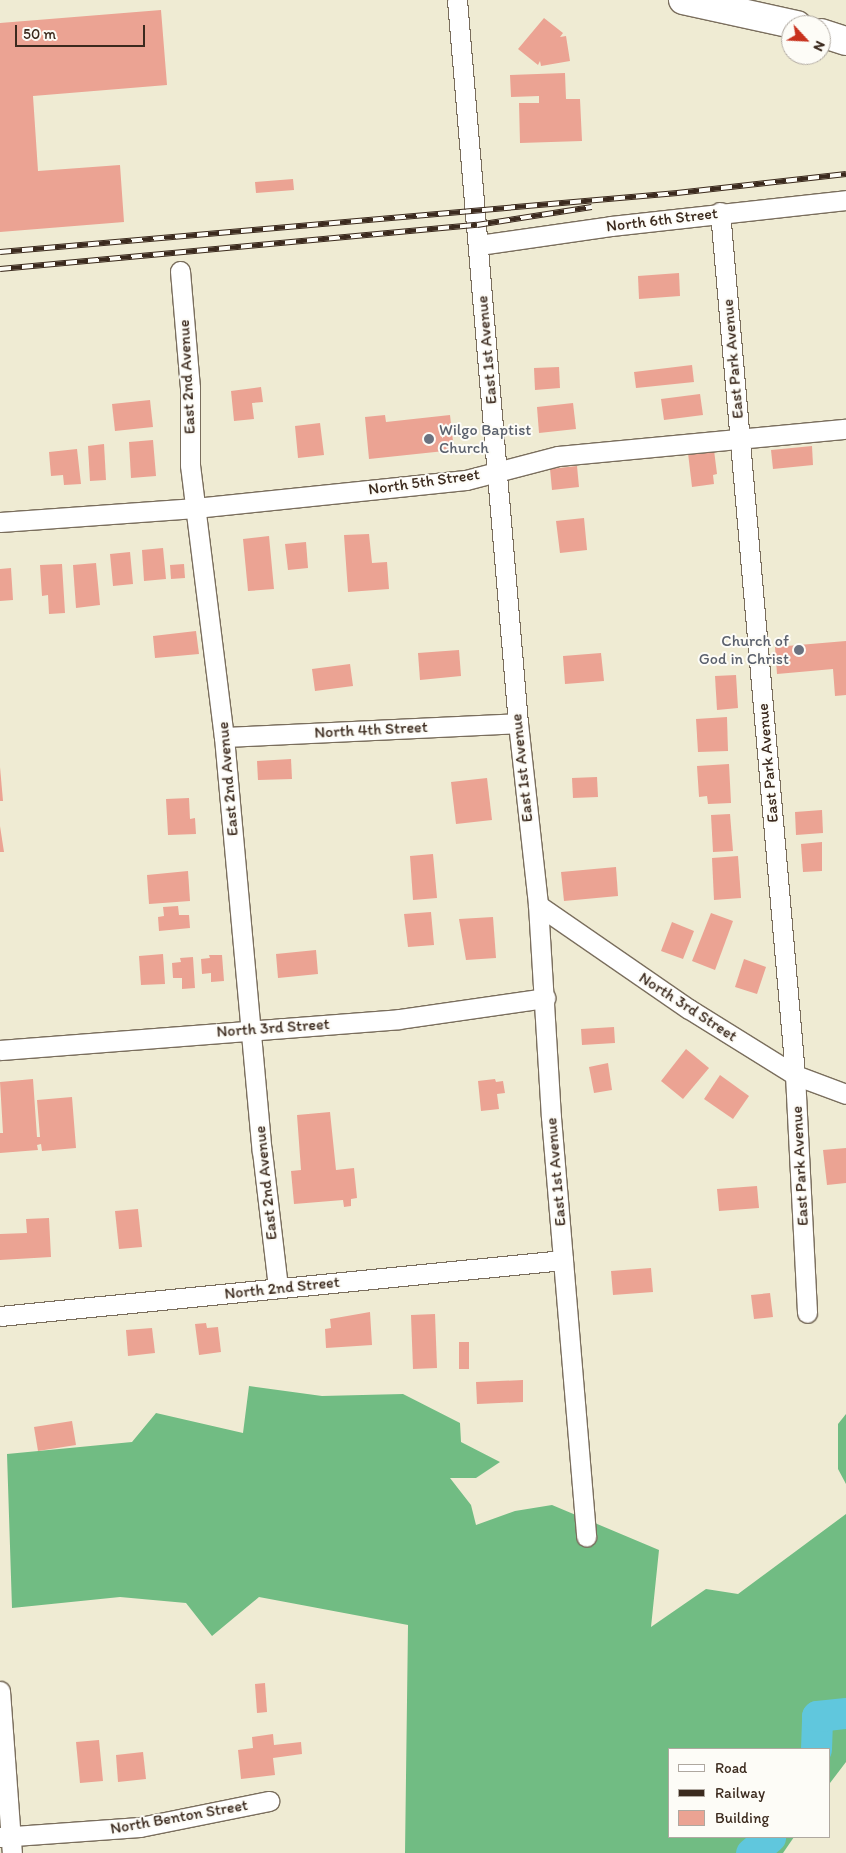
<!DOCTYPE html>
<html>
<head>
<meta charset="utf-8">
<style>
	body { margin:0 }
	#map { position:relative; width:846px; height:1853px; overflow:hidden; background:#efebd3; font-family:Itim,sans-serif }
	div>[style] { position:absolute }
	.forest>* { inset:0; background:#71bc83 }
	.river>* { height:31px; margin:-15.5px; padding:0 15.5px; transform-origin:15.5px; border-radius:15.5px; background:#60c7dd }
	.building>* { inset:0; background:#eba393 }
	.roads { filter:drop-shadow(1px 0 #7a6e5d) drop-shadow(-1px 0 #7a6e5d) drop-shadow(0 1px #7a6e5d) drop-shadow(0 -1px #7a6e5d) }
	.minor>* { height:19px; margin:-9.5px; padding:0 9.5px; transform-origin:9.5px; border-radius:9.5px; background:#fff }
	.primary>* { height:28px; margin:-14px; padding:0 14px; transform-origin:14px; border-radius:14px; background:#fff }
	.rail>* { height:5.5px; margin-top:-2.75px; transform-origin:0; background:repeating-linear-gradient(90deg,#fdfcf7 0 11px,#3b2a1e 0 22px); box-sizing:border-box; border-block:1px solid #3b2a1e }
	.dots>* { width:14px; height:14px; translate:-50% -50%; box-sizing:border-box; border:2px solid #fdfcf7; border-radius:50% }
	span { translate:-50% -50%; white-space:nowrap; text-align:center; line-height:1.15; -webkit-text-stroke:4px #fdfcf7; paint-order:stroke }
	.street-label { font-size:16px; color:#3b2a1e }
	.worship-label { font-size:16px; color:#5b616d }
	.left { translate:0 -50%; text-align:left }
	.right { translate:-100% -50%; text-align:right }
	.legend { position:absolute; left:668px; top:1748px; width:162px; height:90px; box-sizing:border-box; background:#fdfcf7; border:1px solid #afa8a0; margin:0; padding:6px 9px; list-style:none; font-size:15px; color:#3b2a1e }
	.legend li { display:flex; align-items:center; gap:10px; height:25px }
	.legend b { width:25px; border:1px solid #afa8a0 }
	.north { position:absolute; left:781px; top:15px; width:50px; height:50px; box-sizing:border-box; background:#fdfcf7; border:1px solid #afa8a0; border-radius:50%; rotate:115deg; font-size:14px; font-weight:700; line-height:20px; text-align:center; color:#3b2a1e }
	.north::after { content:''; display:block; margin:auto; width:18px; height:22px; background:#c8321e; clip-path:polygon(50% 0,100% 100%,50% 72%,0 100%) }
	.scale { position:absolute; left:15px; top:25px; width:130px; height:22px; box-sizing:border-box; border:2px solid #3b2a1e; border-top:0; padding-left:6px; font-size:15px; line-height:18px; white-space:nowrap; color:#3b2a1e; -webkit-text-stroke:4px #fdfcf7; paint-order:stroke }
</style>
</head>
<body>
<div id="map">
	<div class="forest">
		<i style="clip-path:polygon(249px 1386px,322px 1396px,403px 1394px,460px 1423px,461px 1442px,500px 1462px,476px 1478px,450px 1478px,471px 1505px,476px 1525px,515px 1511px,552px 1505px,659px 1550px,651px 1627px,706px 1589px,738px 1594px,846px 1514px,846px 1762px,830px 1783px,830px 1749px,670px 1749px,670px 1837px,794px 1837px,783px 1853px,405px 1853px,408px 1625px,259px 1597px,212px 1636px,186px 1603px,120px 1597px,12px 1608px,7px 1454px,132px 1442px,156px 1413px,243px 1433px)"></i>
		<i style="clip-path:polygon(846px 1414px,846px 1484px,838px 1469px,838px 1424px)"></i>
	</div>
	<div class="river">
		<i style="left:816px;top:1749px;width:33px;rotate:-88deg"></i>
		<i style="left:817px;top:1716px;width:29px;rotate:-6deg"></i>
		<i style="left:751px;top:1853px;width:25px;rotate:-40deg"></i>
	</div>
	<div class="building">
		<i style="clip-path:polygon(161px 10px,167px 85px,33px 96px,38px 171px,120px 165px,124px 222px,0 232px,0 23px)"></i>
		<i style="clip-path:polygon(544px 18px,563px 33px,560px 37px,566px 36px,570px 61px,541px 66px,540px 61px,538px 65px,518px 49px)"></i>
		<i style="clip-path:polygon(565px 73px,566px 99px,580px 99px,582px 141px,520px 143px,519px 103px,539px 103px,539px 96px,511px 97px,510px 75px)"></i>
		<i style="clip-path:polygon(293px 179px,294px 190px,256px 193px,255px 182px)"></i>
		<i style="clip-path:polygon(679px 273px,680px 296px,639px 299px,638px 276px)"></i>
		<i style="clip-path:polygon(692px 365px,694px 382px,636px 388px,634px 372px)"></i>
		<i style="clip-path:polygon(559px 367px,560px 388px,535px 390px,534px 368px)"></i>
		<i style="clip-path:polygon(261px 387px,263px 402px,252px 403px,254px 419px,234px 421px,231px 391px)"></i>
		<i style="clip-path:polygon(700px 394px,703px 415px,664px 420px,661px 399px)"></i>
		<i style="clip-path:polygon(150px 400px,153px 427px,115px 431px,112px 404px)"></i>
		<i style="clip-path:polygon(573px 403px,576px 429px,539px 433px,537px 407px)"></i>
		<i style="clip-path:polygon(385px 415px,386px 422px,450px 415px,454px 450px,369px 459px,365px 417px)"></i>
		<i style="clip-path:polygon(320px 423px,324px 455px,298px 458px,295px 426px)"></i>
		<i style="clip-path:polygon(153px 440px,156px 476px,131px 478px,129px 442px)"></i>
		<i style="clip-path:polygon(104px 444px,106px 480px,90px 481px,88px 446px)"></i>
		<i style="clip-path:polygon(812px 446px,813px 465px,773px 469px,771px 450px)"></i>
		<i style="clip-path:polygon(77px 449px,81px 484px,64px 485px,63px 475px,51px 476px,49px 452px)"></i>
		<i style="clip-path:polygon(714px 450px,717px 474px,713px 475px,714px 484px,692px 487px,688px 453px)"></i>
		<i style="clip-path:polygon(577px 466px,579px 487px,552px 490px,550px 469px)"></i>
		<i style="clip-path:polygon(584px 518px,587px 550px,560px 553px,556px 521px)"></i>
		<i style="clip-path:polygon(369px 534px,372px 563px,387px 562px,389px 589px,348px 592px,344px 535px)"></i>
		<i style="clip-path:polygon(269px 536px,274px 589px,248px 591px,243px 539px)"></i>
		<i style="clip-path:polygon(306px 542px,308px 568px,288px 570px,285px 544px)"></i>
		<i style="clip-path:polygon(163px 548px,166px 579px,144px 581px,142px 550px)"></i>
		<i style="clip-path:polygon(130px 552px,133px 584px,113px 586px,110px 554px)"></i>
		<i style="clip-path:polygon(96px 563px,100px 605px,76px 608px,73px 565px)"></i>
		<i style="clip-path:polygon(62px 564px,65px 613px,49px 614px,48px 595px,42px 596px,40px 565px)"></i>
		<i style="clip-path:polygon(184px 564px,185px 578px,171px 579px,170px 565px)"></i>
		<i style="clip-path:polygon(11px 568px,13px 600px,0 601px,0 569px)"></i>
		<i style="clip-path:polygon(196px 631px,199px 654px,155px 658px,153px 636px)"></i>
		<i style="clip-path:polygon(846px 641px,846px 695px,835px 696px,833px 669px,777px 674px,775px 647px)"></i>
		<i style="clip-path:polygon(459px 650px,461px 676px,420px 680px,418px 653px)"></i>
		<i style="clip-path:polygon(601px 653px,604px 681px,565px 684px,563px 656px)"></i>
		<i style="clip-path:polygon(350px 664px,353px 686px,315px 691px,312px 669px)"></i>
		<i style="clip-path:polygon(736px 675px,738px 708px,717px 710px,715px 676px)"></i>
		<i style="clip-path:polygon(727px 717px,728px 751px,698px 752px,696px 719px)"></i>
		<i style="clip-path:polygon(291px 759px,292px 779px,258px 780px,257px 761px)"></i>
		<i style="clip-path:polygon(729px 764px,731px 803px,708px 804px,707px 796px,699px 797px,697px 766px)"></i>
		<i style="clip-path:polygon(0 767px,3px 801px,0 801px)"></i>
		<i style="clip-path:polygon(597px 777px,598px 797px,573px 798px,572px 778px)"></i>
		<i style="clip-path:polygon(487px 778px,492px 820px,456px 824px,451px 782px)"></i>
		<i style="clip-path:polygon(189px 798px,190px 819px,195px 818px,196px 834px,168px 835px,166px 799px)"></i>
		<i style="clip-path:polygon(822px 810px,823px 833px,796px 835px,795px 812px)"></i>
		<i style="clip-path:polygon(730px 814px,733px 851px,713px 852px,711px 815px)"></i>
		<i style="clip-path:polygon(0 826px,4px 852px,0 852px)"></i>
		<i style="clip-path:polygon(822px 842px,822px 871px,803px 872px,801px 844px)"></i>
		<i style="clip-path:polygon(433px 854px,437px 898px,413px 900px,410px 856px)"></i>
		<i style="clip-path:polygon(738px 856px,741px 898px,714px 900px,712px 858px)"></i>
		<i style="clip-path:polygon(616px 867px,618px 896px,564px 901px,561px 872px)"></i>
		<i style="clip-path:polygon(188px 871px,190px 901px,149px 904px,147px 875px)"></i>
		<i style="clip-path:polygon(178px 906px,179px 915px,189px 915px,190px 928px,159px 931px,158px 917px,164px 916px,163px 907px)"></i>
		<i style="clip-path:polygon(431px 912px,434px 945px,408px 947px,404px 914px)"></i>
		<i style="clip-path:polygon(711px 913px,733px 921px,715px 970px,692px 961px)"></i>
		<i style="clip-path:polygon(493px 917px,496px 958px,466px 960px,459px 919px)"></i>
		<i style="clip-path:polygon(672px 922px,694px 931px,683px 959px,661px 951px)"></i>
		<i style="clip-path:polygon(316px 950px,318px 974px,278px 978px,276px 954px)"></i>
		<i style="clip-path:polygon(163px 954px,165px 984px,141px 985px,139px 956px)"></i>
		<i style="clip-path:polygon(209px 955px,222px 955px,224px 981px,211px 982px,211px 973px,202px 974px,201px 959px,210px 958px)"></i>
		<i style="clip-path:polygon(193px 957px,195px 988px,182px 989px,182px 978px,173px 978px,172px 963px,181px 962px,180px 958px)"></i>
		<i style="clip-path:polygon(744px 959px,766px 967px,757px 994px,735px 987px)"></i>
		<i style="clip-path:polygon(614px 1027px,615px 1043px,582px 1045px,581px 1029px)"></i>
		<i style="clip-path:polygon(686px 1049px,709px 1068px,683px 1099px,661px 1081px)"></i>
		<i style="clip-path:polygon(608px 1063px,612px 1090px,594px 1093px,589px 1067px)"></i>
		<i style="clip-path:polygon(720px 1075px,749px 1096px,733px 1119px,704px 1099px)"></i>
		<i style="clip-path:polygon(33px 1079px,37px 1137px,40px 1137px,37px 1100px,72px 1097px,76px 1148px,42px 1151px,41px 1144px,37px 1145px,38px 1150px,0 1153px,0 1133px,3px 1133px,0 1082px)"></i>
		<i style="clip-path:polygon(495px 1079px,496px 1082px,503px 1081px,505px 1093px,497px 1094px,499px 1109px,481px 1111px,478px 1081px)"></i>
		<i style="clip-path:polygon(330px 1112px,336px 1170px,354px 1168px,357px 1198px,351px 1199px,351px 1206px,344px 1207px,343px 1200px,294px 1204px,291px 1171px,301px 1170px,297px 1115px)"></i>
		<i style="clip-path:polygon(846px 1148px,846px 1183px,827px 1185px,823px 1150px)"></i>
		<i style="clip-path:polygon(757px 1186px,759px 1208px,719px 1211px,717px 1189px)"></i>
		<i style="clip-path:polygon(138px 1209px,142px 1247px,119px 1249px,115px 1211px)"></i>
		<i style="clip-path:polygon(49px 1218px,51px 1257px,0 1260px,0 1234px,27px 1233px,26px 1219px)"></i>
		<i style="clip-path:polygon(651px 1268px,653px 1292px,613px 1295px,611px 1271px)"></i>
		<i style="clip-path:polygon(770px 1293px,773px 1317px,754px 1319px,751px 1295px)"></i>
		<i style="clip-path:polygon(370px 1312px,372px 1345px,326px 1348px,325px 1329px,331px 1328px,330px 1319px)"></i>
		<i style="clip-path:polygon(435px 1314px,437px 1368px,413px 1369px,411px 1315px)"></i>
		<i style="clip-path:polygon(206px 1323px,207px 1328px,218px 1327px,221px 1352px,199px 1355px,195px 1324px)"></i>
		<i style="clip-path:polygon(152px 1328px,155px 1353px,128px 1356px,126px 1330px)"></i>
		<i style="clip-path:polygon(459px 1342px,469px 1342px,469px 1369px,459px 1369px)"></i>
		<i style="clip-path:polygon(523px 1380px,523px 1402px,477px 1404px,476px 1382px)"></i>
		<i style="clip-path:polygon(72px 1421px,76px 1445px,38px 1451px,34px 1427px)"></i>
		<i style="clip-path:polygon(265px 1683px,267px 1712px,257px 1713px,255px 1684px)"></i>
		<i style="clip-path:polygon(273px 1734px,274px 1745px,301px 1742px,302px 1754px,273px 1758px,275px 1775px,241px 1779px,238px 1750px,253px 1748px,252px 1737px)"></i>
		<i style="clip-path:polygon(99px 1740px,103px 1781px,80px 1783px,76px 1742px)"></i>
		<i style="clip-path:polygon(143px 1752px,146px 1779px,118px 1782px,116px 1755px)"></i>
	</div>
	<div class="roads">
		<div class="minor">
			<i style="left:457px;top:0;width:726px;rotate:85.18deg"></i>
			<i style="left:518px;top:723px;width:183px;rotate:83.7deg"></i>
			<i style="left:538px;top:905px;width:212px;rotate:86.5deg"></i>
			<i style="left:551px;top:1117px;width:421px;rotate:85.2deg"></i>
			<i style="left:720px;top:212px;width:866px;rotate:85.03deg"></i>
			<i style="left:795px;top:1075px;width:238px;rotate:87.1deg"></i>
			<i style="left:479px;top:245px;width:133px;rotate:-8.2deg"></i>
			<i style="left:611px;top:226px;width:236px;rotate:-6.3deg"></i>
			<i style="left:180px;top:271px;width:117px;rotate:85.1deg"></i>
			<i style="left:190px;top:388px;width:77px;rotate:90deg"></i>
			<i style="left:190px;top:465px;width:274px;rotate:82.9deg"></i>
			<i style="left:224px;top:737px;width:416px;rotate:84.8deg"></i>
			<i style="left:262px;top:1151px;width:138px;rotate:83.3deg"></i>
			<i style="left:0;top:522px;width:196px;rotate:-4.1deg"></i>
			<i style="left:195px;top:508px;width:272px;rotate:-5.9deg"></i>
			<i style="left:466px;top:480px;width:95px;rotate:-14.6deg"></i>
			<i style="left:558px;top:456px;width:289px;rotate:-5.4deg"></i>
			<i style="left:224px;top:737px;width:294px;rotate:-2.7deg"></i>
			<i style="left:538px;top:905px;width:183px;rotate:34.6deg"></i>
			<i style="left:689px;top:1009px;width:125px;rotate:31.9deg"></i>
			<i style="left:795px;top:1075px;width:54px;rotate:20.4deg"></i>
			<i style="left:0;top:1050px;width:400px;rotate:-4.4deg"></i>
			<i style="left:399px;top:1019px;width:148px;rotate:-8.2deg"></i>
			<i style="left:0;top:1316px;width:566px;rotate:-5.68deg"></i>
			<i style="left:0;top:1691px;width:162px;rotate:85.8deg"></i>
			<i style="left:0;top:1837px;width:140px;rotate:-4.1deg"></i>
			<i style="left:140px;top:1827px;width:132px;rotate:-11.4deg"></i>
		</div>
		<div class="primary">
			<i style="left:683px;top:0;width:117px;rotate:12.4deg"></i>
			<i style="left:821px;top:33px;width:26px;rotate:18deg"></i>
		</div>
	</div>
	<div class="rail">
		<i style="left:0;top:252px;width:680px;rotate:-4.98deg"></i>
		<i style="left:677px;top:193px;width:170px;rotate:-6.4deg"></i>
		<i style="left:0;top:269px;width:479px;rotate:-5.3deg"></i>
		<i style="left:477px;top:225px;width:116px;rotate:-8.9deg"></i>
	</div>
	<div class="dots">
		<i style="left:429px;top:439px;background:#6b7280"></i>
		<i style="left:799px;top:650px;background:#6b7280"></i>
	</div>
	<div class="street-label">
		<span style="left:662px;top:220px;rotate:-7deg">North 6th Street</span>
		<span style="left:487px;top:350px;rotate:-95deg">East 1st Avenue</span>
		<span style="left:733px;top:359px;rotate:-95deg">East Park Avenue</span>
		<span style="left:187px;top:377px;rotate:-93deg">East 2nd Avenue</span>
		<span style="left:424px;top:482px;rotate:-8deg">North 5th Street</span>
		<span style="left:371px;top:730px;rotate:-3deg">North 4th Street</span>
		<span style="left:768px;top:763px;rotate:-95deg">East Park Avenue</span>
		<span style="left:522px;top:768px;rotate:-96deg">East 1st Avenue</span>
		<span style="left:228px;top:779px;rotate:-95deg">East 2nd Avenue</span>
		<span style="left:688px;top:1007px;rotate:33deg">North 3rd Street</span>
		<span style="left:273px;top:1028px;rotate:-4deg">North 3rd Street</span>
		<span style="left:800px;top:1166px;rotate:-93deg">East Park Avenue</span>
		<span style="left:556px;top:1172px;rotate:-95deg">East 1st Avenue</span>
		<span style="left:266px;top:1183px;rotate:-96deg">East 2nd Avenue</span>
		<span style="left:282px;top:1288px;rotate:-6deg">North 2nd Street</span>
		<span style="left:179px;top:1817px;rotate:-10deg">North Benton Street</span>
	</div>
	<div class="worship-label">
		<span class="left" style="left:439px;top:439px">Wilgo Baptist<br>Church</span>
		<span class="right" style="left:789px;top:650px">Church of<br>God in Christ</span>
	</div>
	<ul class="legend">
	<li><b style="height:6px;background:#fff"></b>Road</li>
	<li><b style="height:6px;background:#3b2a1e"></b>Railway</li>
	<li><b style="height:14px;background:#eba393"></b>Building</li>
	</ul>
	<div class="north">N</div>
	<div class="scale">50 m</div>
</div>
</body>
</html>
